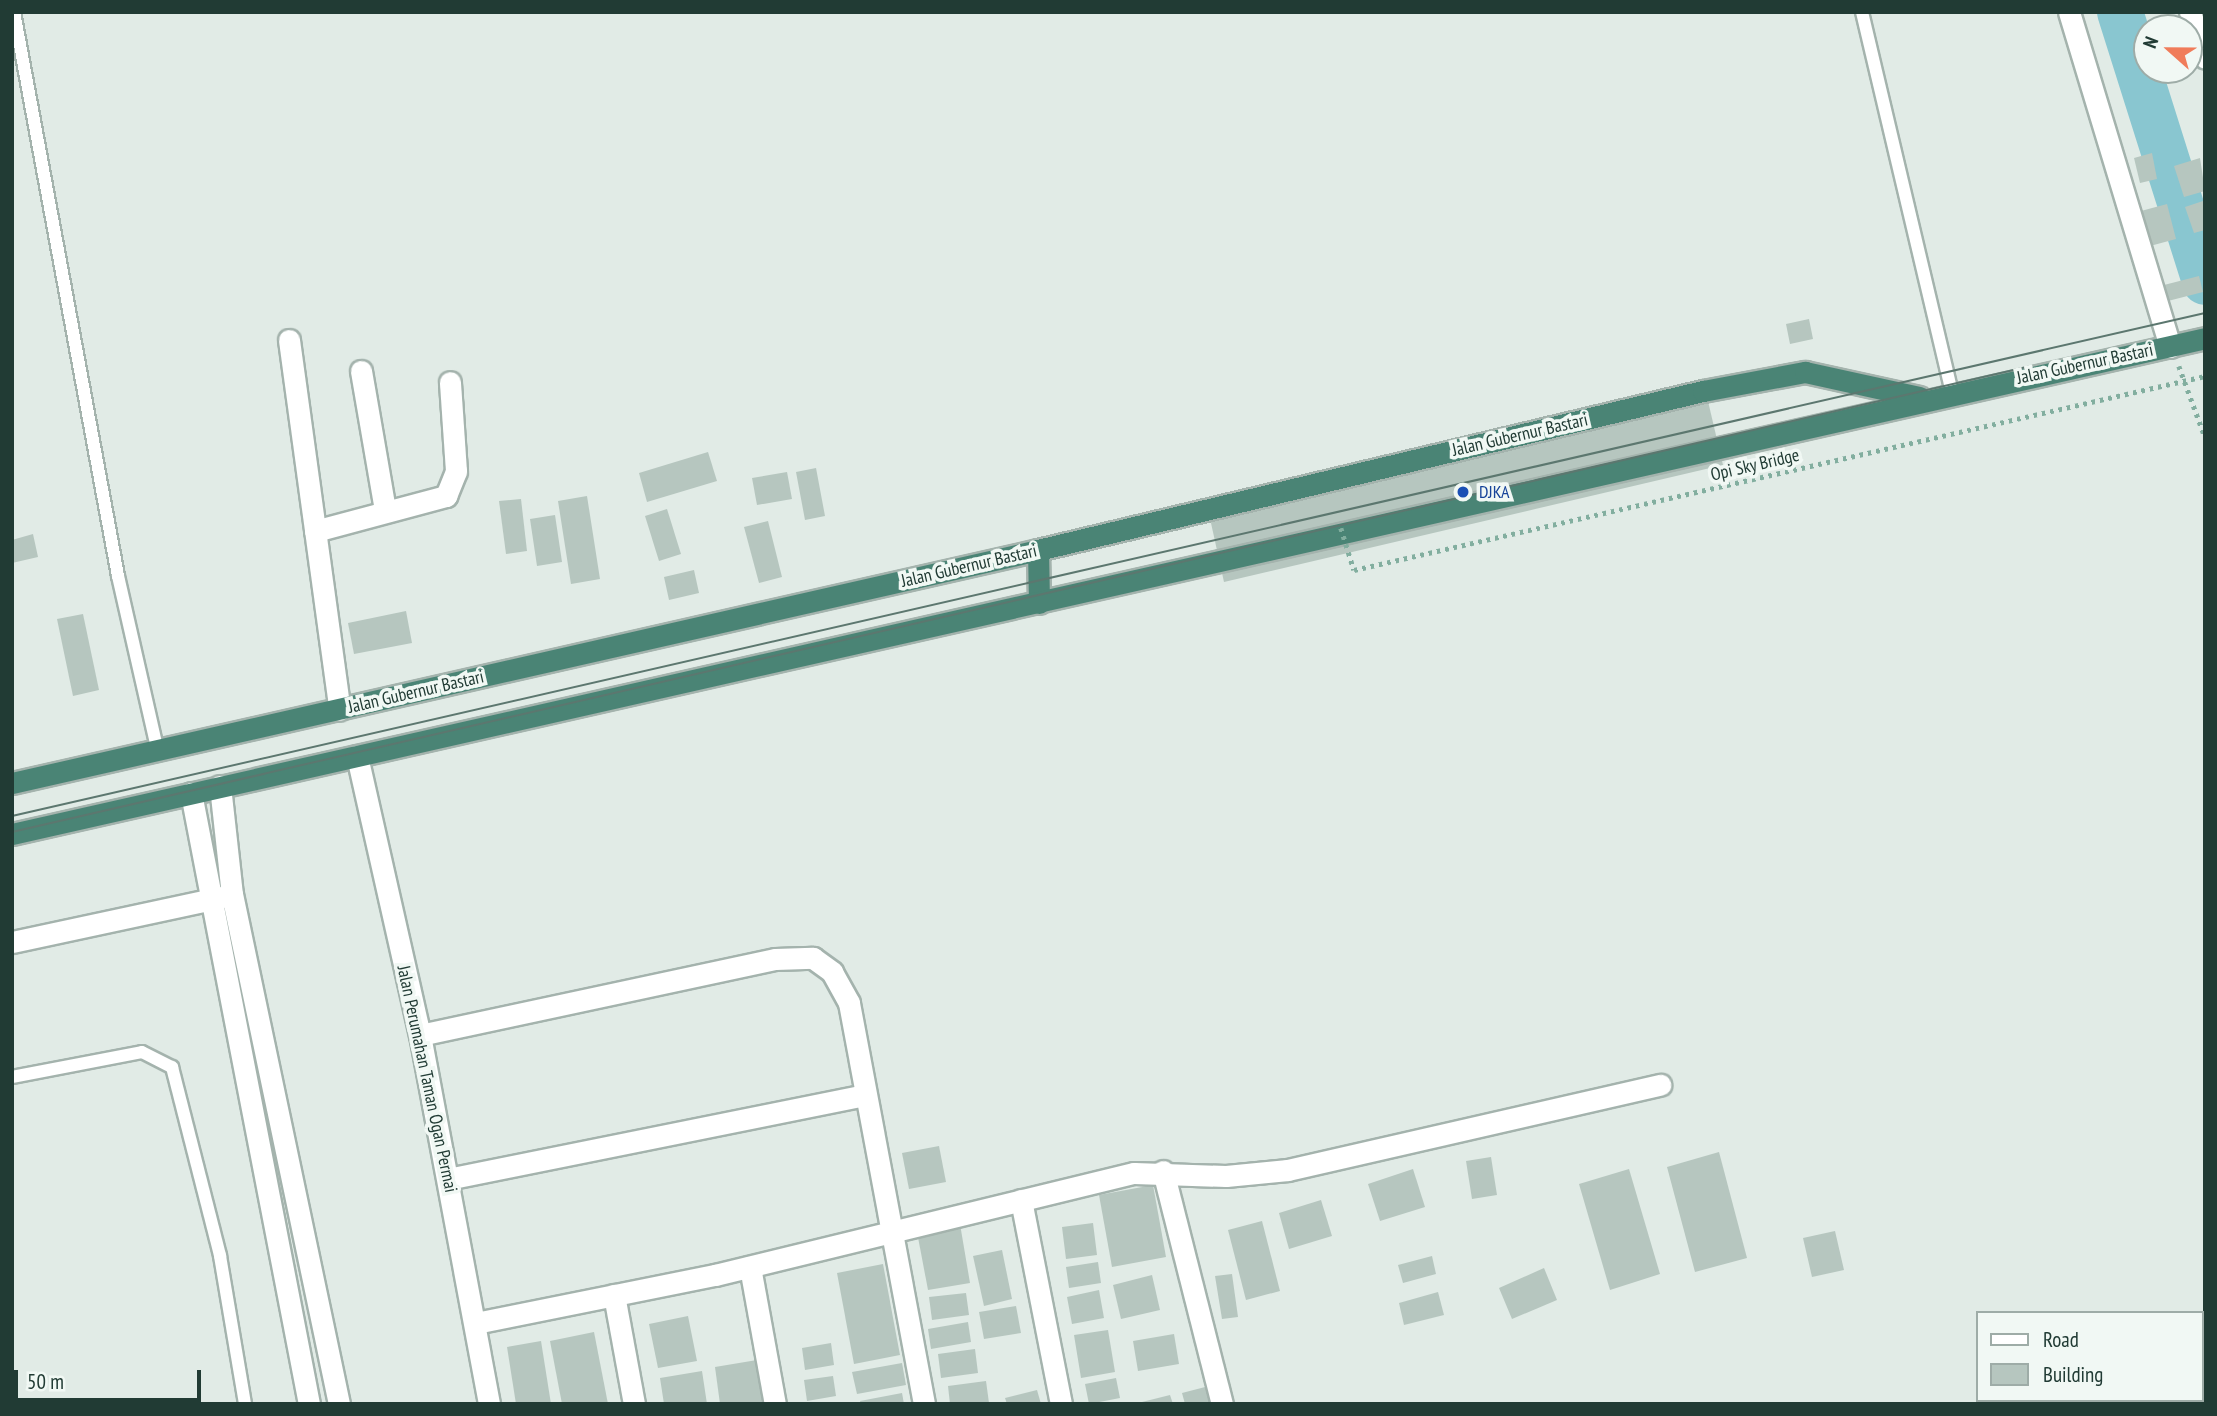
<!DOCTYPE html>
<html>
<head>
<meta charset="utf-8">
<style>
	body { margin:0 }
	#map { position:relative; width:2217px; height:1416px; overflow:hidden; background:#e1ebe6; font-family:"PT Sans Narrow",sans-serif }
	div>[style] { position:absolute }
	.river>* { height:46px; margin:-23px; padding:0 23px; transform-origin:23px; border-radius:23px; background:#89c6d0 }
	.building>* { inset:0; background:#b6c6bf }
	.path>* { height:4.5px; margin-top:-2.25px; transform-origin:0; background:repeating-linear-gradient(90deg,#82ae9f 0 3.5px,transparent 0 8.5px) }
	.roads { filter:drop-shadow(2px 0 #a4b3ad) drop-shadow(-2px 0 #a4b3ad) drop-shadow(0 2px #a4b3ad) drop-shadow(0 -2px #a4b3ad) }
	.service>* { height:12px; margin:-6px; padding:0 6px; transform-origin:6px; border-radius:6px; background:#fff }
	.minor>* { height:21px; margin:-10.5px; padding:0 10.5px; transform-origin:10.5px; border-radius:10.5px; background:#fff }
	.trunk>* { height:21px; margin:-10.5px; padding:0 10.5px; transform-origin:10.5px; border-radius:10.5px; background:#4a8475 }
	.tram>* { height:2px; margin:-1px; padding:0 1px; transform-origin:1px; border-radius:1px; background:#5c776f }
	.path-bridge>* { height:4.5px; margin-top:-2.25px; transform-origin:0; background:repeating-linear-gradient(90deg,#82ae9f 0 3.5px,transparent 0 8.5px) }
	.dots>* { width:19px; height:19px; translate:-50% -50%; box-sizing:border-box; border:4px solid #f1f8f4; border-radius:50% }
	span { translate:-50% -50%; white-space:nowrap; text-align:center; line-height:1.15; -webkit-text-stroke:7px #f1f8f4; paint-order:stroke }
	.street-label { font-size:18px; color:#213b34 }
	.transit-label { font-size:18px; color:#164399 }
	.left { translate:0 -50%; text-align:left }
	.frame { position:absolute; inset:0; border:14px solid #213b34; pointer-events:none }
	.legend { position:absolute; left:1976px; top:1311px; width:228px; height:91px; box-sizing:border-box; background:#f1f8f4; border:2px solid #9eaca7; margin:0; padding:9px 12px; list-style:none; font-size:21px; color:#213b34 }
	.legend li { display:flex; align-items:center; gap:14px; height:35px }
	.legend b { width:35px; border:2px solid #9eaca7 }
	.north { position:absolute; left:2133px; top:14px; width:70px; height:70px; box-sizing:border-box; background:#f1f8f4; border:2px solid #9eaca7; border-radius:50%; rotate:291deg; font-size:19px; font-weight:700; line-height:28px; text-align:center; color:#213b34 }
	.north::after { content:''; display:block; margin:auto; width:24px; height:32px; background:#f07c5a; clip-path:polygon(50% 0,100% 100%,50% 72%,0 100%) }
	.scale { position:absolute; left:14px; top:1370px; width:187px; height:32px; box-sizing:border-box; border:4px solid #213b34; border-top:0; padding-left:9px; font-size:21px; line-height:24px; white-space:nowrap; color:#213b34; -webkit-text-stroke:5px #f1f8f4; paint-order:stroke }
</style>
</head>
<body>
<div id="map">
	<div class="river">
		<i style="left:2120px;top:12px;width:283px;rotate:72.5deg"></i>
	</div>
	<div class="building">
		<i style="clip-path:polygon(2152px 153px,2157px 179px,2140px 183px,2134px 158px)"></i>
		<i style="clip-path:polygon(2200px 158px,2205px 191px,2184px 197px,2174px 166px)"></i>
		<i style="clip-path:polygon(2203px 201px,2205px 230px,2194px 233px,2185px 207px)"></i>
		<i style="clip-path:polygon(2167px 204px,2176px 239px,2150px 246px,2141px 211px)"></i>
		<i style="clip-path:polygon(2199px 276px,2203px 292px,2168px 301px,2164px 285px)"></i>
		<i style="clip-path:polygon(1809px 319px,1813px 339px,1790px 344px,1786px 324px)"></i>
		<i style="clip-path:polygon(1707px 397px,1723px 465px,1224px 582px,1209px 514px)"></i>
		<i style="clip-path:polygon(708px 452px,717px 481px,647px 502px,639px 473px)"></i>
		<i style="clip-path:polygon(816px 468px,825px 516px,805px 520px,796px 472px)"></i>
		<i style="clip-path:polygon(787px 472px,792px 499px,757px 505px,752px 478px)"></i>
		<i style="clip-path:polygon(587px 496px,600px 579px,571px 584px,558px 501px)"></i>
		<i style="clip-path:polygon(521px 499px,527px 551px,506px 554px,499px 501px)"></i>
		<i style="clip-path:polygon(667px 509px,681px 554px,659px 561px,645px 516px)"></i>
		<i style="clip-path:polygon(555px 515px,562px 562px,537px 566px,530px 519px)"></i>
		<i style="clip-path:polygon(768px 521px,782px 577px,759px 583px,744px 527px)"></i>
		<i style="clip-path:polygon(33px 534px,38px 557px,12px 563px,12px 540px)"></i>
		<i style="clip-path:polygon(694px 570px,699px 593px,669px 600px,664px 577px)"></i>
		<i style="clip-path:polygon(406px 611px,412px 643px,354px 654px,348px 623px)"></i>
		<i style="clip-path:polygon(83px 614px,99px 690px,73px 696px,57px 619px)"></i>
		<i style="clip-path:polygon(939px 1146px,946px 1182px,909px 1189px,902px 1153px)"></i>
		<i style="clip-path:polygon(1719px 1152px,1747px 1258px,1695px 1272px,1667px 1167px)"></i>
		<i style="clip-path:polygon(1491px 1157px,1497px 1195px,1472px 1199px,1466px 1161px)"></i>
		<i style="clip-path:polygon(1413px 1169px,1425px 1207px,1380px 1221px,1368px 1184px)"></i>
		<i style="clip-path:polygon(1629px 1169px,1660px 1274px,1610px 1290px,1579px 1184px)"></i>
		<i style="clip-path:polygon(1153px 1185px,1166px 1257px,1112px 1267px,1099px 1195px)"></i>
		<i style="clip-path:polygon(1321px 1200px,1332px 1236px,1289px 1249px,1279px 1213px)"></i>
		<i style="clip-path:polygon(1262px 1221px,1280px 1291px,1246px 1300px,1228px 1230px)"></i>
		<i style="clip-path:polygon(1093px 1223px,1097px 1255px,1066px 1259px,1062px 1227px)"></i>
		<i style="clip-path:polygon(960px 1224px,970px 1283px,928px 1290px,917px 1232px)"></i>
		<i style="clip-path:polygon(1835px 1231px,1844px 1270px,1812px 1277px,1803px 1238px)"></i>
		<i style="clip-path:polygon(1002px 1250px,1012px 1299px,984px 1306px,973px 1256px)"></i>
		<i style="clip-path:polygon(1432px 1256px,1436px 1274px,1403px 1283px,1398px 1265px)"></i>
		<i style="clip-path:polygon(1098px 1262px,1101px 1283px,1069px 1288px,1066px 1267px)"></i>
		<i style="clip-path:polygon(883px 1264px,900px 1355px,854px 1364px,837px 1273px)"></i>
		<i style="clip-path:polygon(1544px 1268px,1557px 1300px,1512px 1319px,1499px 1288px)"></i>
		<i style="clip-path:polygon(1232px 1274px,1238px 1317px,1222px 1319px,1215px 1276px)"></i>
		<i style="clip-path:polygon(1152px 1275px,1160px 1310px,1121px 1319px,1113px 1285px)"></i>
		<i style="clip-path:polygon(1099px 1290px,1104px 1318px,1072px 1324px,1067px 1297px)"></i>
		<i style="clip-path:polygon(1438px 1292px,1444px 1315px,1404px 1325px,1399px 1303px)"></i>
		<i style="clip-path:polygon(966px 1293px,969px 1315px,932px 1320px,929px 1297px)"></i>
		<i style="clip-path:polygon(1016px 1306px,1021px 1333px,984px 1339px,979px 1312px)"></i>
		<i style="clip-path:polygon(688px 1316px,697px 1361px,658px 1368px,649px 1324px)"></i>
		<i style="clip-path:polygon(968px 1322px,971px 1342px,931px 1349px,928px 1329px)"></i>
		<i style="clip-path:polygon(1108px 1330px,1115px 1372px,1081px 1378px,1074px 1335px)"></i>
		<i style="clip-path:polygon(594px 1332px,608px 1404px,562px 1404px,550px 1341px)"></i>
		<i style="clip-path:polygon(1174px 1334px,1179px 1364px,1138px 1371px,1133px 1341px)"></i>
		<i style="clip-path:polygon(541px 1341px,551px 1404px,516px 1404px,507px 1347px)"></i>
		<i style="clip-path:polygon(831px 1343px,834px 1365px,805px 1370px,802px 1348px)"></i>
		<i style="clip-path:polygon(975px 1349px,978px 1373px,941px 1378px,938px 1354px)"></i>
		<i style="clip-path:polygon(757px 1360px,764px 1404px,720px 1404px,715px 1367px)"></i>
		<i style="clip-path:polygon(902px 1363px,906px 1385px,857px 1394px,852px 1372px)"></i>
		<i style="clip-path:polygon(702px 1371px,707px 1404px,664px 1404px,660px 1378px)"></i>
		<i style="clip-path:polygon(833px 1376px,836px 1396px,807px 1401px,804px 1380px)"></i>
		<i style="clip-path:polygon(1116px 1378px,1120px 1398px,1089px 1404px,1085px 1384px)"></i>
		<i style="clip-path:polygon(986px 1381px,989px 1403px,950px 1404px,948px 1386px)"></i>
		<i style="clip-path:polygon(1209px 1386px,1213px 1404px,1185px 1404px,1182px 1393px)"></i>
		<i style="clip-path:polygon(1037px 1390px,1041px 1404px,1007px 1404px,1005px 1398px)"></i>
		<i style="clip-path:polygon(902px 1393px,904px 1404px,861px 1404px,860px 1401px)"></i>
		<i style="clip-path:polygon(1170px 1395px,1173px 1404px,1138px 1404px,1138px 1403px)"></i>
	</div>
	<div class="path">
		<i style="left:2179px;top:366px;width:76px;rotate:69.9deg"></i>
	</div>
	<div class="roads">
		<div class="service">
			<i style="left:14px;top:12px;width:574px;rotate:79.55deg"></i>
			<i style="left:118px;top:576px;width:180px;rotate:77.2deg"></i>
			<i style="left:1862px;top:12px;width:391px;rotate:76.7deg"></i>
			<i style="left:12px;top:1077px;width:132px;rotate:-10.9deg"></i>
			<i style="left:142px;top:1052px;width:34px;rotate:27deg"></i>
			<i style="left:172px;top:1067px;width:195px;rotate:75.7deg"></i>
			<i style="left:220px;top:1256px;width:150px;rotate:80.4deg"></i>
		</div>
		<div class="minor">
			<i style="left:2069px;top:12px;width:350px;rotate:73.2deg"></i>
			<i style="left:2190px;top:12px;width:48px;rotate:71.9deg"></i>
			<i style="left:289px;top:340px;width:373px;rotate:82.2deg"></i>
			<i style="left:361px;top:371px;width:141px;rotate:80.2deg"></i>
			<i style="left:315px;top:531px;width:136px;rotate:-15deg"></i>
			<i style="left:446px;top:496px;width:27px;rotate:-68deg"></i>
			<i style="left:456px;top:471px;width:89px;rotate:-93.9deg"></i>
			<i style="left:357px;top:756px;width:286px;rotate:77.3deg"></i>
			<i style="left:420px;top:1035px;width:375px;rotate:79.4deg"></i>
			<i style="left:220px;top:786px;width:109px;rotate:83.7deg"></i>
			<i style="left:232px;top:894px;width:521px;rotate:78.15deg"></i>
			<i style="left:191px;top:793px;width:622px;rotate:79.07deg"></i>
			<i style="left:12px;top:942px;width:215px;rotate:-12.1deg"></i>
			<i style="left:420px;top:1035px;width:363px;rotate:-12.1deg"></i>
			<i style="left:775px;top:959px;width:38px;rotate:-2deg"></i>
			<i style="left:813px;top:958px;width:24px;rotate:36deg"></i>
			<i style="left:832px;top:972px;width:35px;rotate:61deg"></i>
			<i style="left:849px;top:1003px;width:408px;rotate:79.4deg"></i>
			<i style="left:1163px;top:1171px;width:240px;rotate:75.8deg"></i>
			<i style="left:448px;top:1179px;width:425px;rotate:-11.4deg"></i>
			<i style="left:1021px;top:1200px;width:208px;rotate:78.9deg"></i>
			<i style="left:750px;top:1267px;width:139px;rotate:79.7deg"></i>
			<i style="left:614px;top:1295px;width:111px;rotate:79.6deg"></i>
			<i style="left:476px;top:1323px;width:244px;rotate:-11.4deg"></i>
			<i style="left:715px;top:1275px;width:431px;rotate:-13.7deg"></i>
			<i style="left:1134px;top:1173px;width:92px;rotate:1.9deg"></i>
			<i style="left:1226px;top:1176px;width:62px;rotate:-5.5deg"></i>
			<i style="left:1288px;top:1170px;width:382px;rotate:-12.9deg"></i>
		</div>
		<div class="trunk">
			<i style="left:1038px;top:550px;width:53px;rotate:88.9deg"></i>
			<i style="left:12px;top:783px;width:1052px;rotate:-12.79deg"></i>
			<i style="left:1038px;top:550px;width:684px;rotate:-13.45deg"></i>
			<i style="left:1703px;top:391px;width:104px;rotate:-10.6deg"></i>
			<i style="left:1805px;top:372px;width:117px;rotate:12.4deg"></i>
			<i style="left:12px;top:834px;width:2248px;rotate:-12.74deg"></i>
		</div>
	</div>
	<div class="tram">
		<i style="left:12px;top:816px;width:2250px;rotate:-12.92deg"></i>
		<i style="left:12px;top:832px;width:2072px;rotate:-13deg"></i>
	</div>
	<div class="path-bridge">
		<i style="left:1341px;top:528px;width:44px;rotate:72.8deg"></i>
		<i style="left:1354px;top:570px;width:873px;rotate:-12.84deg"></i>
	</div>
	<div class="dots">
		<i style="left:1463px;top:492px;background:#1a4fb4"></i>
	</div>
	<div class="street-label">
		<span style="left:2085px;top:364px;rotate:-12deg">Jalan Gubernur Bastari</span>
		<span style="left:1520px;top:435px;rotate:-13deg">Jalan Gubernur Bastari</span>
		<span style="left:1755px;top:465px;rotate:-13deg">Opi Sky Bridge</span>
		<span style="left:969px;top:566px;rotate:-13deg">Jalan Gubernur Bastari</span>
		<span style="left:416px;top:692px;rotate:-13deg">Jalan Gubernur Bastari</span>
		<span style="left:427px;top:1079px;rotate:78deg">Jalan Perumahan Taman Ogan Permai</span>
	</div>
	<div class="transit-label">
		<span class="left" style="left:1479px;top:492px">DJKA</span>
	</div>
	<div class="frame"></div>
	<ul class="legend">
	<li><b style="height:9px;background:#fff"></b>Road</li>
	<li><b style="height:19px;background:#b6c6bf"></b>Building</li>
	</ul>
	<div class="north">N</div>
	<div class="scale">50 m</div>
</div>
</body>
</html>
